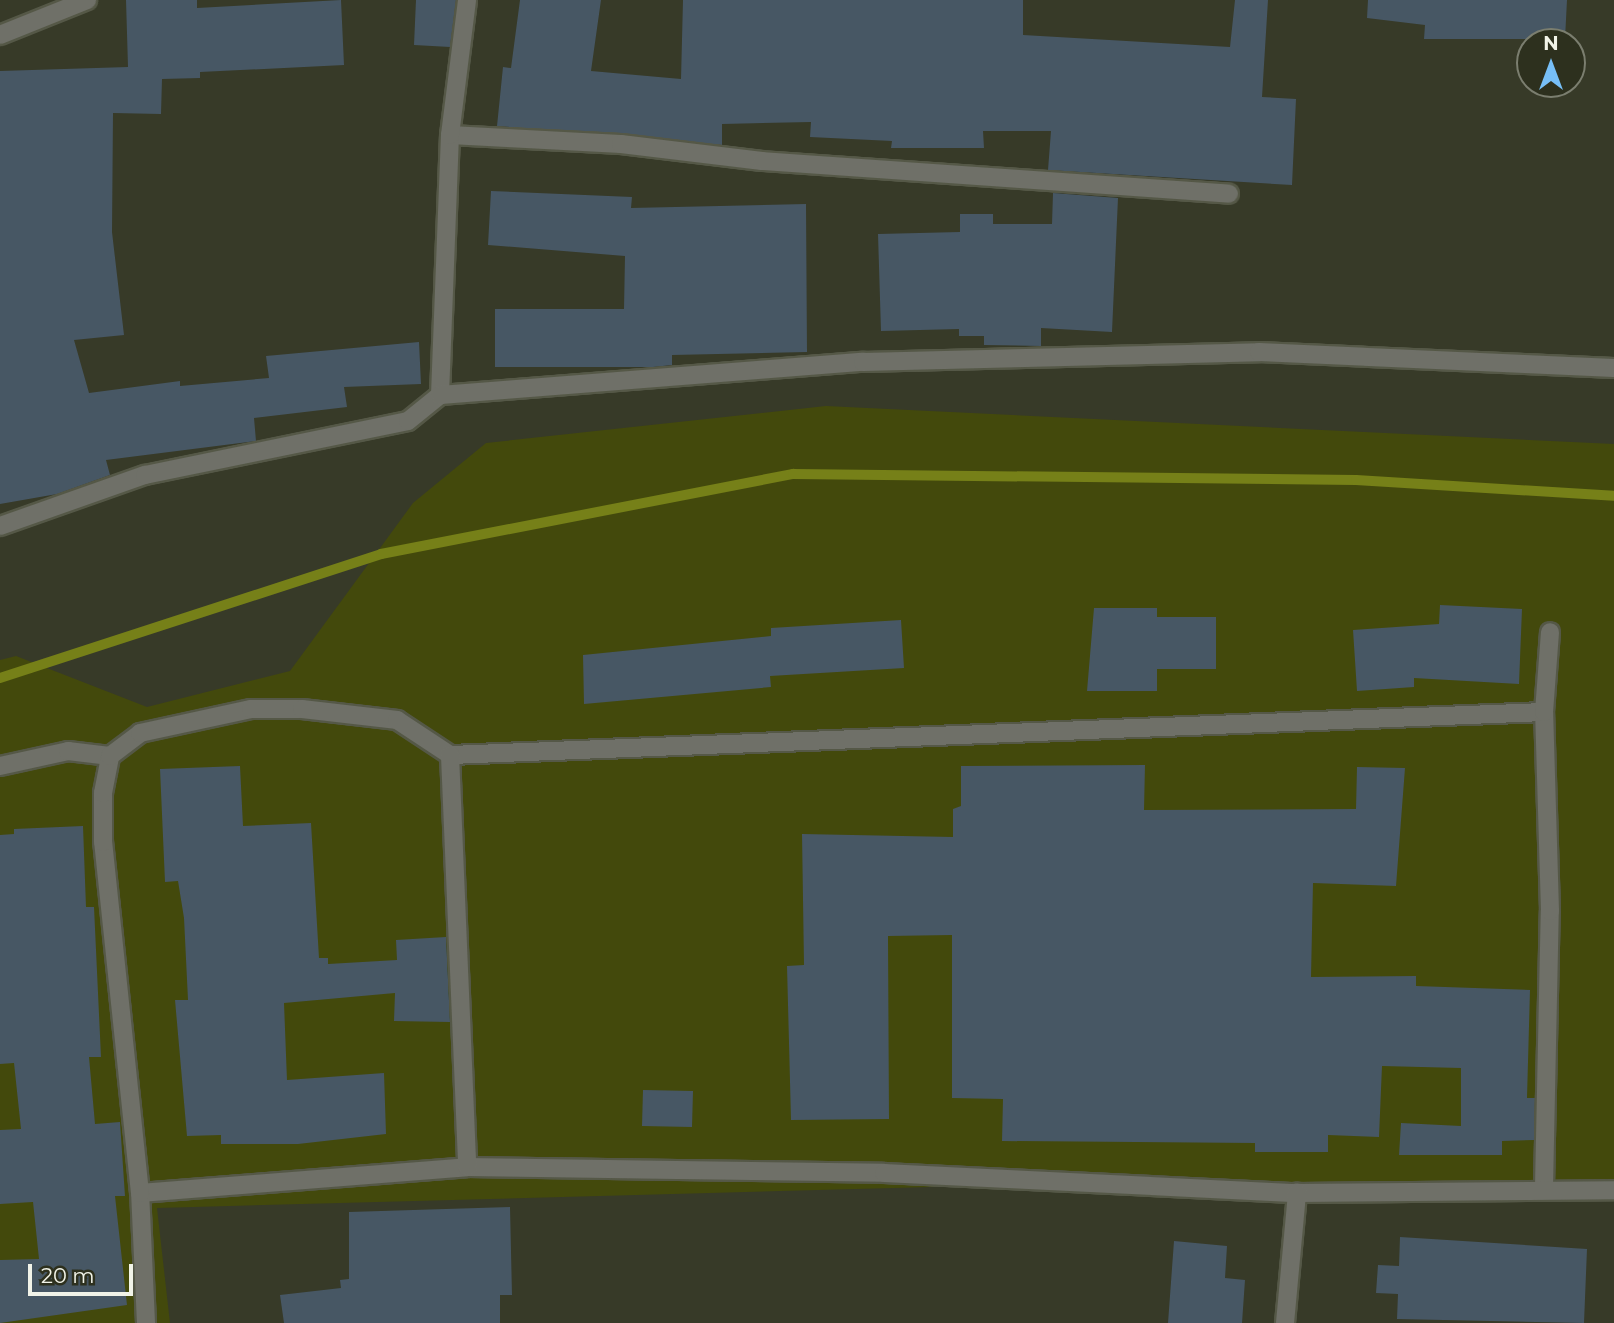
<!DOCTYPE html>
<html>
<head>
<meta charset="utf-8">
<style>
	body { margin:0 }
	#map { position:relative; width:1614px; height:1323px; overflow:hidden; background:#373a28; font-family:Montserrat,sans-serif }
	div>[style] { position:absolute }
	.green>* { inset:0; background:#43490c }
	.stream>* { height:10px; margin:-5px; padding:0 5px; transform-origin:5px; border-radius:5px; background:#768018 }
	.building>* { inset:0; background:#475764 }
	.roads { filter:drop-shadow(2px 0 #555847) drop-shadow(-2px 0 #555847) drop-shadow(0 2px #555847) drop-shadow(0 -2px #555847) }
	.minor>* { height:18px; margin:-9px; padding:0 9px; transform-origin:9px; border-radius:9px; background:#6f7068 }
	span { translate:-50% -50%; white-space:nowrap; text-align:center; line-height:1.15; -webkit-text-stroke:7px #2d301e; paint-order:stroke }
	.north { position:absolute; left:1516px; top:28px; width:70px; height:70px; box-sizing:border-box; background:#2d301e; border:2px solid #7b7e6f; border-radius:50%; rotate:0deg; font-size:19px; font-weight:700; line-height:28px; text-align:center; color:#f1f3e8 }
	.north::after { content:''; display:block; margin:auto; width:24px; height:32px; background:#77bff7; clip-path:polygon(50% 0,100% 100%,50% 72%,0 100%) }
	.scale { position:absolute; left:28px; top:1264px; width:105px; height:32px; box-sizing:border-box; border:4px solid #f1f3e8; border-top:0; padding-left:9px; font-size:21px; line-height:24px; white-space:nowrap; color:#f1f3e8; -webkit-text-stroke:5px #2d301e; paint-order:stroke }
</style>
</head>
<body>
<div id="map">
	<div class="green">
		<i style="clip-path:polygon(826px 406px,1614px 444px,1614px 1188px,968px 1186px,157px 1208px,170px 1323px,0 1323px,0 660px,16px 656px,147px 707px,290px 671px,413px 503px,486px 443px)"></i>
	</div>
	<div class="stream">
		<i style="left:0;top:678px;width:401px;rotate:-18deg"></i>
		<i style="left:381px;top:554px;width:420px;rotate:-11deg"></i>
		<i style="left:793px;top:474px;width:563px;rotate:0.61deg"></i>
		<i style="left:1356px;top:480px;width:258px;rotate:3.5deg"></i>
	</div>
	<div class="building">
		<i style="clip-path:polygon(126px 0,197px 0,197px 8px,341px 0,344px 65px,200px 72px,200px 78px,162px 79px,161px 114px,113px 113px,112px 232px,124px 335px,74px 340px,89px 393px,180px 381px,180px 386px,269px 378px,266px 356px,419px 342px,421px 384px,344px 387px,347px 407px,254px 418px,256px 441px,106px 460px,110px 475px,57px 494px,0 504px,0 71px,128px 67px)"></i>
		<i style="clip-path:polygon(416px 0,456px 0,450px 47px,414px 45px)"></i>
		<i style="clip-path:polygon(520px 0,601px 0,591px 71px,681px 79px,683px 0,1023px 0,1023px 35px,1230px 47px,1235px 0,1268px 0,1262px 97px,1296px 99px,1292px 185px,1048px 170px,1051px 131px,983px 131px,984px 148px,891px 148px,892px 141px,810px 137px,811px 122px,722px 124px,722px 145px,497px 126px,503px 67px,511px 68px)"></i>
		<i style="clip-path:polygon(1368px 0,1567px 0,1565px 39px,1424px 39px,1425px 25px,1367px 18px)"></i>
		<i style="clip-path:polygon(491px 191px,632px 197px,631px 208px,806px 204px,807px 352px,672px 355px,672px 365px,653px 367px,495px 367px,495px 309px,624px 309px,625px 256px,488px 245px)"></i>
		<i style="clip-path:polygon(1053px 193px,1118px 198px,1112px 332px,1041px 328px,1041px 346px,984px 345px,984px 336px,959px 336px,959px 329px,881px 331px,878px 234px,960px 232px,960px 214px,993px 214px,993px 224px,1052px 224px)"></i>
		<i style="clip-path:polygon(1440px 605px,1522px 609px,1519px 684px,1414px 678px,1414px 687px,1357px 691px,1353px 630px,1439px 624px)"></i>
		<i style="clip-path:polygon(1094px 608px,1157px 608px,1157px 617px,1216px 617px,1216px 669px,1157px 669px,1157px 691px,1087px 691px)"></i>
		<i style="clip-path:polygon(901px 620px,904px 668px,770px 676px,771px 687px,584px 704px,583px 655px,771px 636px,771px 628px)"></i>
		<i style="clip-path:polygon(1145px 765px,1144px 810px,1356px 809px,1357px 767px,1405px 768px,1396px 886px,1313px 883px,1311px 977px,1416px 976px,1416px 986px,1530px 990px,1527px 1098px,1535px 1098px,1534px 1140px,1502px 1141px,1502px 1155px,1399px 1155px,1401px 1123px,1461px 1126px,1461px 1068px,1382px 1066px,1379px 1137px,1328px 1135px,1328px 1152px,1255px 1152px,1255px 1143px,1002px 1141px,1003px 1099px,952px 1098px,952px 935px,888px 936px,889px 1119px,791px 1120px,787px 966px,804px 965px,802px 834px,953px 837px,953px 809px,961px 806px,961px 766px)"></i>
		<i style="clip-path:polygon(240px 766px,243px 826px,311px 823px,319px 958px,328px 958px,328px 964px,397px 960px,396px 940px,446px 937px,450px 1022px,394px 1021px,395px 993px,284px 1003px,287px 1080px,384px 1073px,386px 1134px,298px 1144px,221px 1144px,221px 1135px,187px 1136px,175px 1000px,188px 1000px,184px 918px,178px 881px,165px 882px,160px 769px)"></i>
		<i style="clip-path:polygon(83px 826px,86px 907px,94px 907px,101px 1057px,89px 1057px,95px 1124px,120px 1122px,125px 1196px,115px 1196px,127px 1305px,0 1323px,0 1260px,39px 1259px,33px 1202px,0 1204px,0 1130px,21px 1129px,14px 1063px,0 1064px,0 835px,14px 834px,14px 829px)"></i>
		<i style="clip-path:polygon(643px 1090px,693px 1091px,692px 1127px,642px 1126px)"></i>
		<i style="clip-path:polygon(510px 1207px,512px 1295px,500px 1295px,500px 1323px,284px 1323px,280px 1295px,341px 1288px,340px 1280px,349px 1279px,349px 1212px)"></i>
		<i style="clip-path:polygon(1400px 1237px,1587px 1249px,1584px 1323px,1397px 1319px,1398px 1294px,1376px 1293px,1378px 1265px,1399px 1266px)"></i>
		<i style="clip-path:polygon(1174px 1241px,1227px 1246px,1225px 1278px,1245px 1280px,1242px 1323px,1168px 1323px)"></i>
	</div>
	<div class="roads">
		<div class="minor">
			<i style="left:0;top:35px;width:94px;rotate:-21.9deg"></i>
			<i style="left:450px;top:135px;width:171px;rotate:3deg"></i>
			<i style="left:621px;top:144px;width:142px;rotate:6.9deg"></i>
			<i style="left:762px;top:161px;width:468px;rotate:4deg"></i>
			<i style="left:440px;top:395px;width:260px;rotate:-87.8deg"></i>
			<i style="left:450px;top:135px;width:136px;rotate:-82.8deg"></i>
			<i style="left:0;top:526px;width:154px;rotate:-19.4deg"></i>
			<i style="left:145px;top:475px;width:268px;rotate:-11.6deg"></i>
			<i style="left:408px;top:421px;width:41px;rotate:-39.1deg"></i>
			<i style="left:440px;top:395px;width:424px;rotate:-4.5deg"></i>
			<i style="left:863px;top:362px;width:396px;rotate:-1.4deg"></i>
			<i style="left:1259px;top:352px;width:355px;rotate:2.6deg"></i>
			<i style="left:450px;top:755px;width:1095px;rotate:-2.25deg"></i>
			<i style="left:0;top:766px;width:70px;rotate:-12.4deg"></i>
			<i style="left:68px;top:751px;width:42px;rotate:6.8deg"></i>
			<i style="left:1544px;top:1187px;width:276px;rotate:-88.8deg"></i>
			<i style="left:1550px;top:911px;width:199px;rotate:-91.7deg"></i>
			<i style="left:1544px;top:712px;width:80px;rotate:-85.7deg"></i>
			<i style="left:140px;top:1193px;width:328px;rotate:-4.5deg"></i>
			<i style="left:467px;top:1167px;width:417px;rotate:0.8deg"></i>
			<i style="left:884px;top:1173px;width:413px;rotate:2.8deg"></i>
			<i style="left:1297px;top:1193px;width:317px;rotate:-0.5deg"></i>
			<i style="left:146px;top:1323px;width:130px;rotate:-92.6deg"></i>
			<i style="left:140px;top:1193px;width:353px;rotate:-96deg"></i>
			<i style="left:103px;top:842px;width:49px;rotate:-90deg"></i>
			<i style="left:103px;top:793px;width:38px;rotate:-79deg"></i>
			<i style="left:110px;top:756px;width:38px;rotate:-37deg"></i>
			<i style="left:140px;top:733px;width:114px;rotate:-12.2deg"></i>
			<i style="left:251px;top:709px;width:51px"></i>
			<i style="left:302px;top:709px;width:96px;rotate:6.6deg"></i>
			<i style="left:397px;top:720px;width:64px;rotate:33.4deg"></i>
			<i style="left:450px;top:755px;width:412px;rotate:87.6deg"></i>
			<i style="left:1285px;top:1323px;width:131px;rotate:-84.7deg"></i>
		</div>
	</div>
	<div class="north">N</div>
	<div class="scale">20 m</div>
</div>
</body>
</html>
